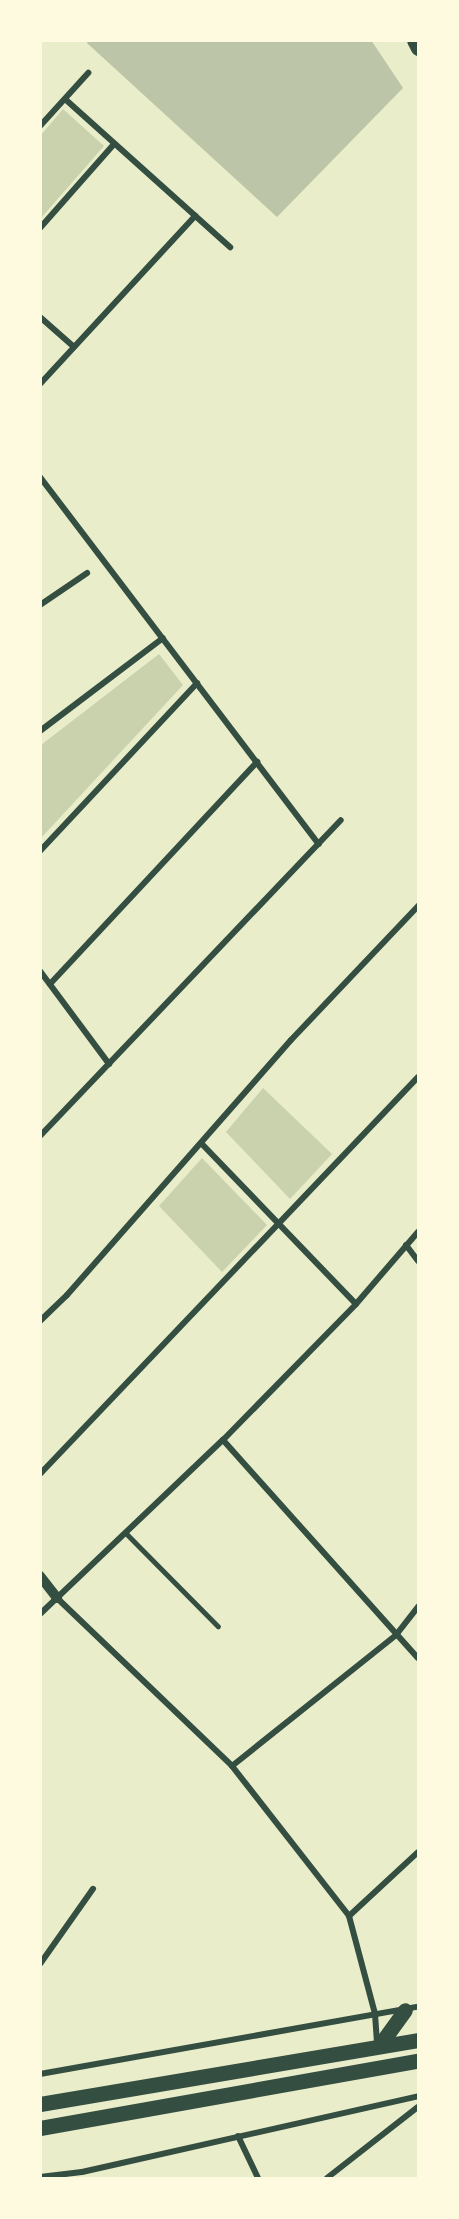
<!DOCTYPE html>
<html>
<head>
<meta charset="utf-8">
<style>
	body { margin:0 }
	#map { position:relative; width:459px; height:2219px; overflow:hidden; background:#e9edc9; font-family:Inter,sans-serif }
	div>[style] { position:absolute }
	.green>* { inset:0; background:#cad2ad }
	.building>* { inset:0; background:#bcc5a7 }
	.service>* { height:4.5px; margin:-2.25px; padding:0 2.25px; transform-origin:2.25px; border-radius:2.25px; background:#344e41 }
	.minor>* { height:6px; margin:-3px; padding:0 3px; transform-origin:3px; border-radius:3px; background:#344e41 }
	.tertiary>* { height:10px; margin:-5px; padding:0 5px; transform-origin:5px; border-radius:5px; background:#344e41 }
	.primary>* { height:15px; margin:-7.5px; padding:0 7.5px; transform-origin:7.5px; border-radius:7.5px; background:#344e41 }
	span { translate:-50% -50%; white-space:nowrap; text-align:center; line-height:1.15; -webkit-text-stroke:5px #fefae0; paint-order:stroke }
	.frame { position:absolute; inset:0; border:42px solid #fefae0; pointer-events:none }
</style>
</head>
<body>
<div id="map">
	<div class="green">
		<i style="clip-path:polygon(63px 109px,104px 146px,41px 218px,41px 135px)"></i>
		<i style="clip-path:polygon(159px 654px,183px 685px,41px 838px,41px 745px)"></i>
		<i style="clip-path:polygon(263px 1088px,332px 1154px,290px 1199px,226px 1132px)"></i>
		<i style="clip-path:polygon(202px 1158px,267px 1225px,222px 1272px,159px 1206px)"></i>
	</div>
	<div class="building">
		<i style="clip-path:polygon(89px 40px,371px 40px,403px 88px,277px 217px,87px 43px)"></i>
	</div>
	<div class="service">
		<i style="left:126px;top:1533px;width:131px;rotate:45.3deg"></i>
	</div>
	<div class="minor">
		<i style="left:65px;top:99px;width:222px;rotate:41.9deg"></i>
		<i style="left:40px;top:126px;width:72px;rotate:-47.8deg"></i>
		<i style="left:40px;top:228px;width:112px;rotate:-48.6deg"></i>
		<i style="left:40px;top:317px;width:45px;rotate:41.4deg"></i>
		<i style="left:40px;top:384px;width:229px;rotate:-47.3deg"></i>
		<i style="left:40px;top:477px;width:461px;rotate:52.8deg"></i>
		<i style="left:40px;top:605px;width:57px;rotate:-34.2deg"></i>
		<i style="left:40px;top:731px;width:154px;rotate:-37.1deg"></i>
		<i style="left:40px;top:851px;width:230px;rotate:-46.9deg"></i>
		<i style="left:40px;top:971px;width:116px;rotate:53.4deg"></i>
		<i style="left:50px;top:984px;width:304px;rotate:-47deg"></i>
		<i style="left:40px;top:1136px;width:436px;rotate:-46.4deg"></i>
		<i style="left:201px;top:1143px;width:223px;rotate:46.1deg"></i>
		<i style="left:406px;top:1245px;width:20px;rotate:53deg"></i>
		<i style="left:40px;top:1321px;width:37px;rotate:-44deg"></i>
		<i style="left:67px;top:1295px;width:339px;rotate:-48.7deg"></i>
		<i style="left:291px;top:1040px;width:185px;rotate:-46.5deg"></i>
		<i style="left:223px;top:1440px;width:292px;rotate:48.2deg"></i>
		<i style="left:40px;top:1474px;width:548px;rotate:-46.4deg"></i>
		<i style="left:57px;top:1598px;width:243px;rotate:43.8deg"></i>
		<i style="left:232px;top:1766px;width:190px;rotate:52deg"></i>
		<i style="left:349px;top:1916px;width:101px;rotate:75.1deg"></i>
		<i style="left:375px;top:2014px;width:29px;rotate:86deg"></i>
		<i style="left:40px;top:1614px;width:253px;rotate:-43.6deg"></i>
		<i style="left:223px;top:1440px;width:190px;rotate:-45.6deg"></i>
		<i style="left:356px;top:1304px;width:95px;rotate:-49.3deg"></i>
		<i style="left:232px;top:1766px;width:210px;rotate:-38.6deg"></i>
		<i style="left:396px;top:1635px;width:36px;rotate:-52deg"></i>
		<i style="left:349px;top:1916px;width:94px;rotate:-42.8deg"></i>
		<i style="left:40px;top:1964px;width:92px;rotate:-54.8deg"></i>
		<i style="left:40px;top:2074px;width:384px;rotate:-10.1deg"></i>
		<i style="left:238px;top:2136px;width:47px;rotate:64.5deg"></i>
		<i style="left:40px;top:2177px;width:42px;rotate:-6.8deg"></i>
		<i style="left:82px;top:2172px;width:344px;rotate:-12.7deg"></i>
		<i style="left:327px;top:2178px;width:115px;rotate:-38deg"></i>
	</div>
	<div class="tertiary">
		<i style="left:40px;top:1576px;width:28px;rotate:52deg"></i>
	</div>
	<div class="primary">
		<i style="left:414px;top:40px;width:9px;rotate:63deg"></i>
		<i style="left:379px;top:2046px;width:44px;rotate:-54.2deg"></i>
		<i style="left:40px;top:2104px;width:383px;rotate:-9.6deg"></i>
		<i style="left:40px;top:2128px;width:384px;rotate:-10.1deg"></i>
	</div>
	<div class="frame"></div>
</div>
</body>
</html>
